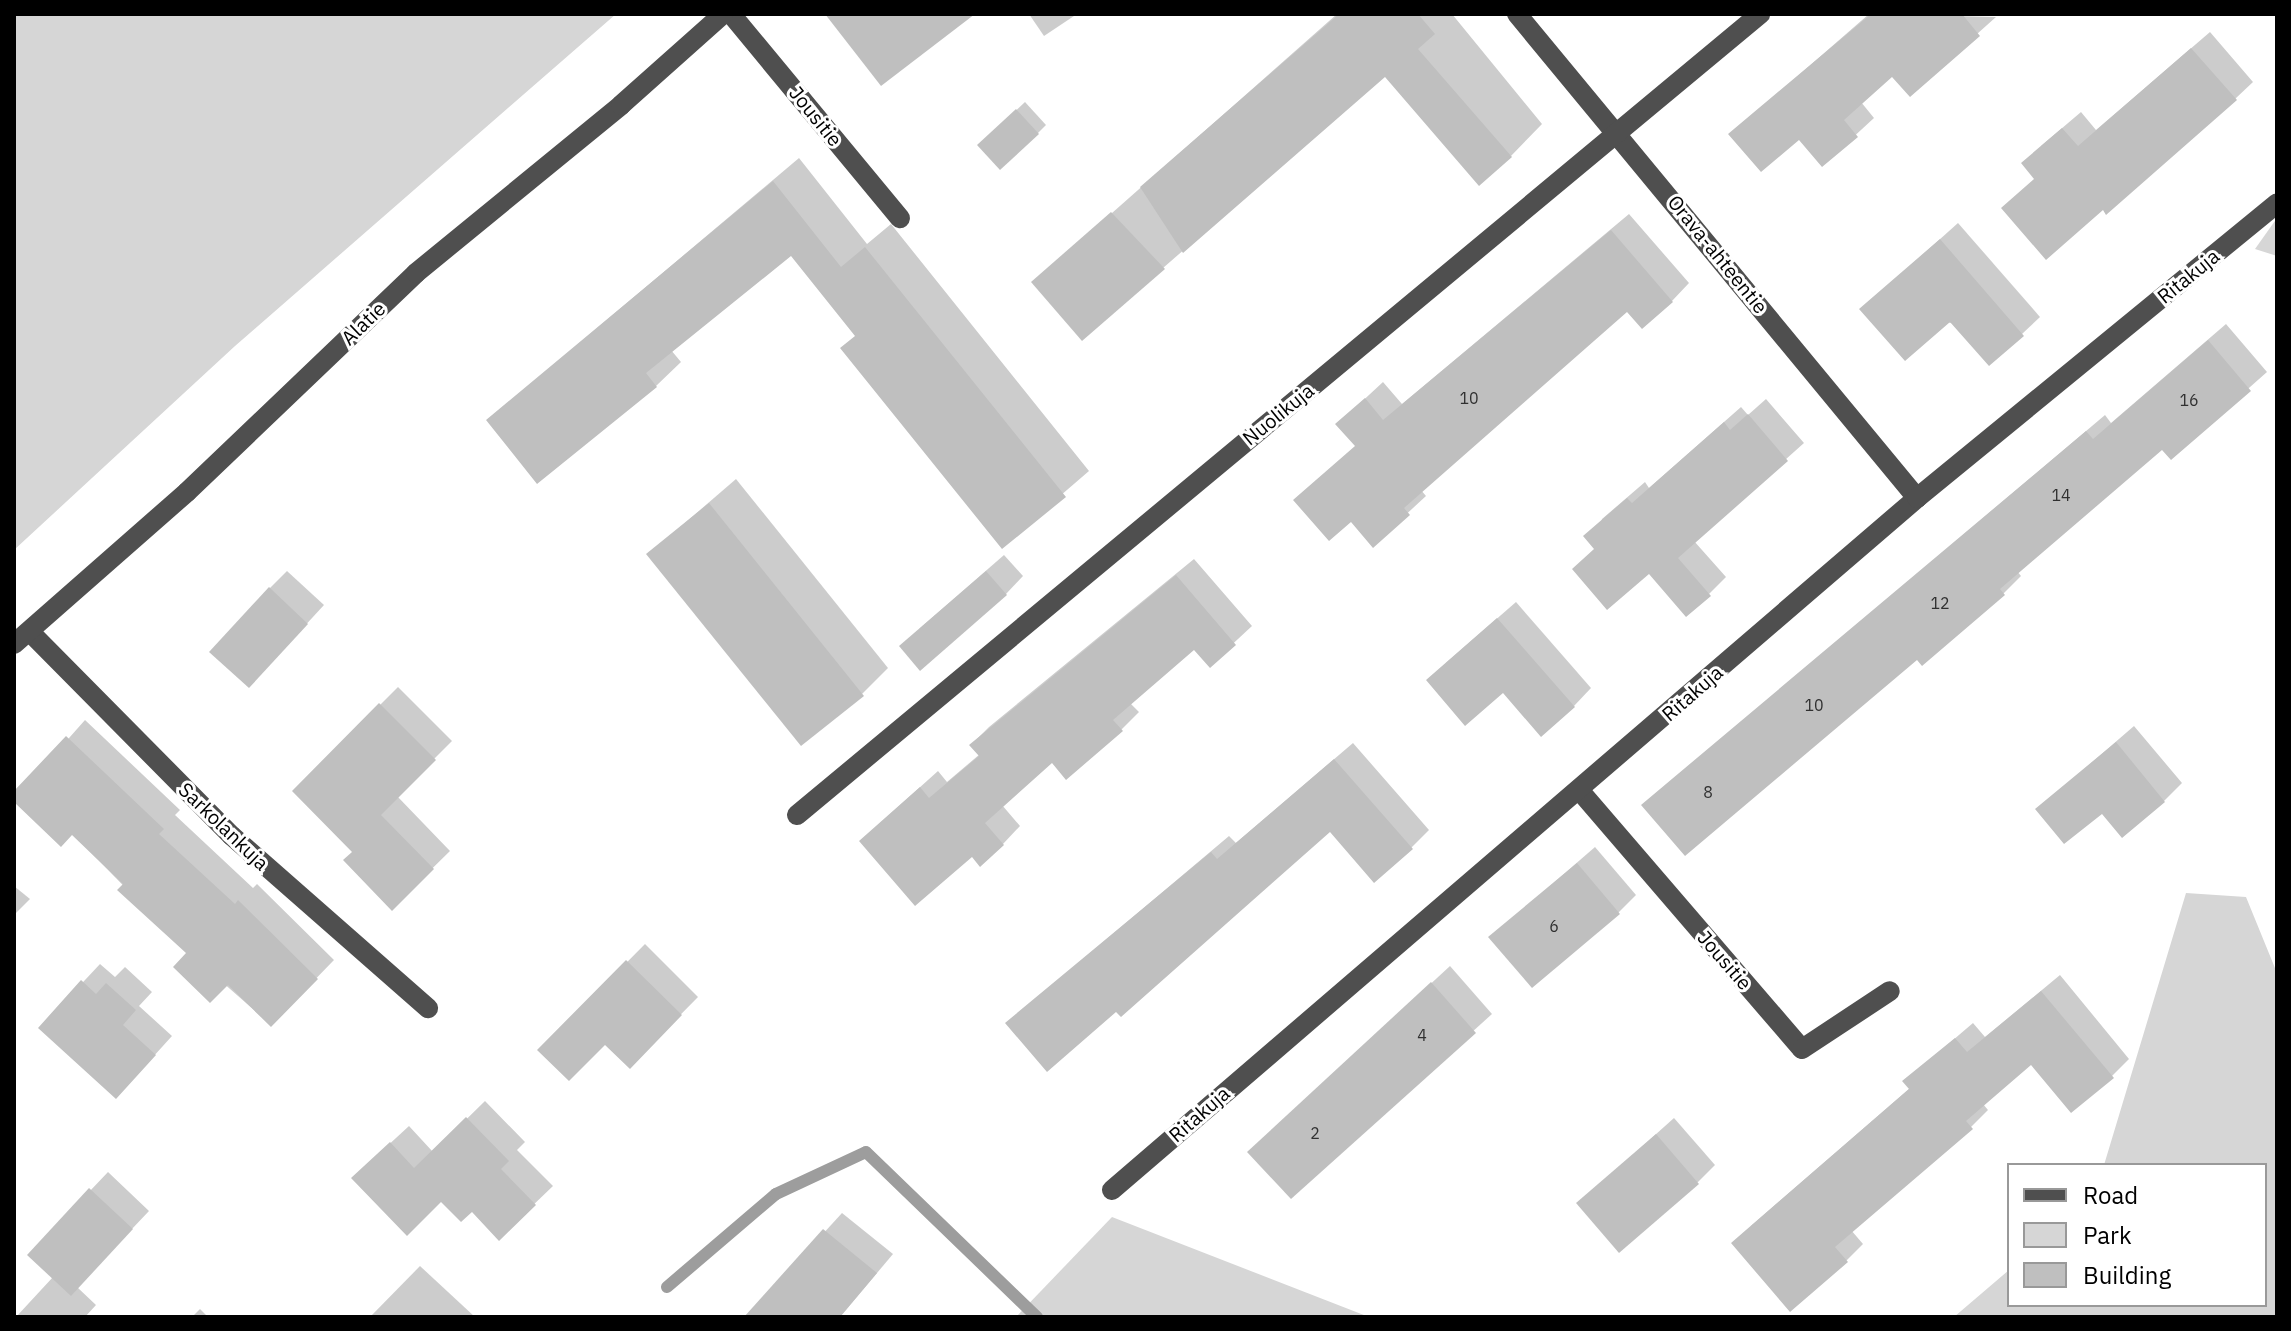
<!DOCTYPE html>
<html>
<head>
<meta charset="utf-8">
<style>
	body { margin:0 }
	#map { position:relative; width:2291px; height:1331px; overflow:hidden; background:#fff; font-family:"IBM Plex Sans",sans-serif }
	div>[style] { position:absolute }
	.green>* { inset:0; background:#d6d6d6 }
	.shadow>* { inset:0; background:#0003 }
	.stream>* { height:12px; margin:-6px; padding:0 6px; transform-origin:6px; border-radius:6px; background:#9d9d9d }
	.building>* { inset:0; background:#bfbfbf }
	.minor>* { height:20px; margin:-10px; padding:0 10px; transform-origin:10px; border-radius:10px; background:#4f4f4f }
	span { translate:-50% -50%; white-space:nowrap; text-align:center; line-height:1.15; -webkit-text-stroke:6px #fff; paint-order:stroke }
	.number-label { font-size:16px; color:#303030 }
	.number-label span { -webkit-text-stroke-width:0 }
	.street-label { font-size:20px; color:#000 }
	.frame { position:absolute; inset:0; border:16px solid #000; pointer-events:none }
	.legend { position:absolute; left:2007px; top:1163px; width:260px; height:144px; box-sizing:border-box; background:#fff; border:2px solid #999; margin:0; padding:10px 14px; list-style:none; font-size:24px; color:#000 }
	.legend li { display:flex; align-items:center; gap:16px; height:40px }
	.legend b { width:40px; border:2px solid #999 }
</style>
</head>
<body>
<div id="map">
	<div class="green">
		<i style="clip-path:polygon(14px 14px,616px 14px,235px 346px,14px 550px)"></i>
		<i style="clip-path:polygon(2277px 218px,2277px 256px,2255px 249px)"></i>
		<i style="clip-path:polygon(2186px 893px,2246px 897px,2277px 973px,2277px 1317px,1954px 1317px,2009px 1270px,2009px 1305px,2265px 1305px,2265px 1165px,2104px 1165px)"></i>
		<i style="clip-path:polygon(1112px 1217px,1369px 1317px,1016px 1317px)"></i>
	</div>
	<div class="shadow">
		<i style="clip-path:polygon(1029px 14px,1077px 14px,1044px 36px)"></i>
		<i style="clip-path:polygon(1337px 14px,1452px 14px,1542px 124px,1511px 156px,1385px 75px,1163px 268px,1034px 282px)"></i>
		<i style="clip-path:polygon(1869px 14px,1996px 17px,1910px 94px,1893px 75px,1861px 102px,1874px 118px,1823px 165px,1799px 138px,1731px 134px)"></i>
		<i style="clip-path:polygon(2210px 32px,2253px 82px,2235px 99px,2103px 207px,2036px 178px,2041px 146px,2081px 112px,2096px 130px)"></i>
		<i style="clip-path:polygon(1025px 102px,1046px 125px,1038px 133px,980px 145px)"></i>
		<i style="clip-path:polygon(799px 158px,867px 244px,891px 224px,1089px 471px,1002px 546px,856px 335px,792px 253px,671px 350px,681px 362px,656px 386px,488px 420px)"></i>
		<i style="clip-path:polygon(1629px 214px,1689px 283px,1672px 301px,1627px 309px,1421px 490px,1426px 496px,1373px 545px,1356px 445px,1356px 407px,1383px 382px,1402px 404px)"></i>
		<i style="clip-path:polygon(1958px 223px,2040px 317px,2022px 334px,1862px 309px)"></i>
		<i style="clip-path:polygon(2226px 324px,2267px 372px,2171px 457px,2162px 447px,2017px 571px,2021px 576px,2004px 593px,1922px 664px,1917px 657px,1644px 805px,2105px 415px,2111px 423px)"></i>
		<i style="clip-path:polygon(1766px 399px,1804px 443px,1694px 541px,1726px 577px,1709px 594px,1596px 548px,1602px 519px,1645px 482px,1649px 488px,1741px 407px,1748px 415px)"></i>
		<i style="clip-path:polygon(736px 479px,888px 668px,862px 694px,649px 554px)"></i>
		<i style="clip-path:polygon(1004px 555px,1023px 576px,1006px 594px,919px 629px)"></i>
		<i style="clip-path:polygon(1194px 559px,1252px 626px,1210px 665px,1194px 647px,1130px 703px,1139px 712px,1121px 730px,1052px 761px,1002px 805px,1020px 826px,1003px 844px,972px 855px,879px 824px,938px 771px,947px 782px,980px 754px,971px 745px,989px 727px)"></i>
		<i style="clip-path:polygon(287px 571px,324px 605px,266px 668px,270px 588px)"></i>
		<i style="clip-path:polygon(1516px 602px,1591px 688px,1574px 706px,1503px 690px,1446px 663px)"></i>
		<i style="clip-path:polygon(398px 687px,452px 741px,397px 796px,450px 851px,392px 908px,354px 851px,294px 791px)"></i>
		<i style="clip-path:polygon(85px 720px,180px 810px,175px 815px,253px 888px,257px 884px,334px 960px,271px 1025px,189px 953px,72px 833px,14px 800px)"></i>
		<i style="clip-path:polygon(2134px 726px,2182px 783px,2164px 801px,2122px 835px,2102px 811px,2038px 809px)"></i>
		<i style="clip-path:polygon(1353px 743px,1429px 830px,1411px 848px,1330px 829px,1116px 1009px,1007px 1023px,1229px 836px,1236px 843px)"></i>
		<i style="clip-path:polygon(1595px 847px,1636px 895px,1618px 913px,1491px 937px)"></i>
		<i style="clip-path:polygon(14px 886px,30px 899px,14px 915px)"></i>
		<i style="clip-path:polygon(645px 944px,698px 997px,630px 1066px,605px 1042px,540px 1050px)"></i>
		<i style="clip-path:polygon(100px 964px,115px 977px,125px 967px,152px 992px,139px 1006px,172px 1036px,133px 1079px,40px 1028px)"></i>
		<i style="clip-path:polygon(1450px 966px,1492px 1014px,1291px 1196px,1268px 1134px)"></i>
		<i style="clip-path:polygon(2060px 975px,2129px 1059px,2112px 1076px,2031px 1062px,1983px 1104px,1988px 1110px,1971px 1127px,1851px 1230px,1863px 1244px,1846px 1261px,1751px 1226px,1910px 1088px,1905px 1081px,1973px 1023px,1985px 1037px)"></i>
		<i style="clip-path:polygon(485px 1101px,525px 1142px,517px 1150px,553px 1186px,499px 1238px,472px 1210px,371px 1161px,409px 1126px,433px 1152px)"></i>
		<i style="clip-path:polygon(1674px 1118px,1715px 1165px,1697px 1183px,1579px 1203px)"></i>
		<i style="clip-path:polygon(108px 1172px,149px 1211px,77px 1287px,96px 1305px,85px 1317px,16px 1317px,53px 1277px,30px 1254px)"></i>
		<i style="clip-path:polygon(842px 1213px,893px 1254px,840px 1317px,747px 1317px)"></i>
		<i style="clip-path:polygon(420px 1266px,475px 1317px,370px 1317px)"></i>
		<i style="clip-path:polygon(200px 1309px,208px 1317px,192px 1317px)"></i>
	</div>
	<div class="stream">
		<i style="left:667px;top:1287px;width:143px;rotate:-40.5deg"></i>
		<i style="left:776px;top:1194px;width:99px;rotate:-25deg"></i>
		<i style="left:866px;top:1152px;width:238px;rotate:44deg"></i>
	</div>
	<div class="building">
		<i style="clip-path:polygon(825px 14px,975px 14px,881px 86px)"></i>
		<i style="clip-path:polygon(1339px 14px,1418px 14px,1435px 34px,1418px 49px,1512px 157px,1479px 186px,1385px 77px,1183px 253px,1140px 187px)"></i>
		<i style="clip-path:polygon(1871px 14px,1962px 14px,1980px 36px,1910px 97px,1892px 77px,1844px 120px,1858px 137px,1822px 167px,1799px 140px,1761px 172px,1728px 134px)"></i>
		<i style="clip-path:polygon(2191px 48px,2237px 100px,2106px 215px,2103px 210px,2046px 260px,2001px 208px,2034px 179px,2021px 163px,2062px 128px,2078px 146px)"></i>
		<i style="clip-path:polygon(1016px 109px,1039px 134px,1000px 170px,977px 145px)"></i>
		<i style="clip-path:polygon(773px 181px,841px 267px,865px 247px,1066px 497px,1002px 549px,840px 348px,855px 336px,791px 256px,646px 373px,657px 387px,537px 484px,486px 420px)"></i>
		<i style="clip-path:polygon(1111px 212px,1165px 269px,1082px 341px,1031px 282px)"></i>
		<i style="clip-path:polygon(1611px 230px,1673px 302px,1642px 329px,1627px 312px,1404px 508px,1410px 515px,1373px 548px,1351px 522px,1329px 541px,1293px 500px,1355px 446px,1335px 424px,1365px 398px,1383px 420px)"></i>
		<i style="clip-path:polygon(1940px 239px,2024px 336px,1989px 366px,1950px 322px,1905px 361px,1859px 309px)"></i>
		<i style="clip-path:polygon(2208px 340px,2251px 391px,2171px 460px,2162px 450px,2000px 589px,2005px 595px,1922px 666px,1917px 660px,1685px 856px,1641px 805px,2086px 431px,2093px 439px)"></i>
		<i style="clip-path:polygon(1748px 414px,1788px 461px,1678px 558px,1711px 596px,1686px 617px,1649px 574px,1607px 610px,1572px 569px,1594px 549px,1583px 536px,1627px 498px,1632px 503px,1724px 422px,1730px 430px)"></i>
		<i style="clip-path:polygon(709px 503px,864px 696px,801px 746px,646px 554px)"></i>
		<i style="clip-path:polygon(986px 571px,1007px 595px,920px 671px,899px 646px)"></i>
		<i style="clip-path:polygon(1176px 575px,1236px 645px,1210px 668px,1194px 650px,1113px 720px,1123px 731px,1066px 780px,1052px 763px,985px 823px,1004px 845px,980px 867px,972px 857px,915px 906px,859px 841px,920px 787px,929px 798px,979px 756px,969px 745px)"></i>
		<i style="clip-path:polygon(269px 587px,308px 624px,249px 688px,209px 652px)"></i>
		<i style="clip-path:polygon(1497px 618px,1575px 707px,1541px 737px,1503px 693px,1465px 726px,1426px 680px)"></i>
		<i style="clip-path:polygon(379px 703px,436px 760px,381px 815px,434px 869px,392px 911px,343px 860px,352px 852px,292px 791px)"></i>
		<i style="clip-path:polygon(66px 736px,164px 829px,159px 834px,235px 904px,238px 900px,318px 979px,271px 1027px,228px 985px,210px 1003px,173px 967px,186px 953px,117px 890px,123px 884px,72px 835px,61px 847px,14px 802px,14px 791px)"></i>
		<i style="clip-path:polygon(2116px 742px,2165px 802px,2122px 838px,2102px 814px,2064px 844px,2035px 809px)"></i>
		<i style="clip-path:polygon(1334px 759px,1413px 849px,1374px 883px,1330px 832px,1121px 1017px,1116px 1012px,1047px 1072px,1005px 1023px,1211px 852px,1217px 859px)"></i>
		<i style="clip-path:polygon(1577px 863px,1620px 914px,1532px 988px,1488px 937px)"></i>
		<i style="clip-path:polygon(626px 960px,682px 1015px,630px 1069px,605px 1045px,569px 1081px,537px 1050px)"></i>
		<i style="clip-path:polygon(81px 980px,96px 994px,106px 983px,136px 1010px,123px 1025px,156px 1055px,116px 1099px,38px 1028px)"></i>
		<i style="clip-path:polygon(1431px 982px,1476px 1033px,1291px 1199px,1247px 1152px)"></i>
		<i style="clip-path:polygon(2041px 991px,2114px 1078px,2071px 1113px,2031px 1065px,1966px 1121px,1973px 1129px,1835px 1247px,1848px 1262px,1790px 1312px,1731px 1243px,1909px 1089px,1902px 1081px,1955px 1038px,1967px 1052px)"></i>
		<i style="clip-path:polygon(466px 1117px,509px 1161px,501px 1169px,536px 1205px,499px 1241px,472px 1212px,461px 1222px,441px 1202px,407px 1236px,351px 1178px,390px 1142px,414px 1168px)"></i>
		<i style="clip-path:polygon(1656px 1134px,1699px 1184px,1619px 1253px,1576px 1203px)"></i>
		<i style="clip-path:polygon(89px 1188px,133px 1229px,71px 1296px,27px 1255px)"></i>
		<i style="clip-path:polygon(823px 1229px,877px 1273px,840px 1317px,744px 1317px)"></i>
	</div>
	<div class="minor">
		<i style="left:731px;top:14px;width:265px;rotate:50.4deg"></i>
		<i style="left:1517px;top:14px;width:628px;rotate:50.43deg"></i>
		<i style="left:30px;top:632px;width:287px;rotate:45.3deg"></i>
		<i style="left:232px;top:836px;width:261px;rotate:41.3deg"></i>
		<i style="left:14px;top:644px;width:230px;rotate:-41.3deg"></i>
		<i style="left:187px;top:492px;width:317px;rotate:-43.7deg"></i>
		<i style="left:416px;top:273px;width:265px;rotate:-39.3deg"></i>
		<i style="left:621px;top:105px;width:137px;rotate:-41.7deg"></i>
		<i style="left:1580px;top:791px;width:340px;rotate:49.3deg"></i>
		<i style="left:1802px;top:1049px;width:105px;rotate:-33.4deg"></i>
		<i style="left:797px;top:815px;width:1253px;rotate:-39.75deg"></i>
		<i style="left:1112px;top:1190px;width:1062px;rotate:-40.68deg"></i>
		<i style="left:1917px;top:498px;width:465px;rotate:-39.3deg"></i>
	</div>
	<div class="number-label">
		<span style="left:1469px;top:398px">10</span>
		<span style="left:2189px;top:400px">16</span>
		<span style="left:2061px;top:495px">14</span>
		<span style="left:1940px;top:603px">12</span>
		<span style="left:1814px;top:705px">10</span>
		<span style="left:1708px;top:792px">8</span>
		<span style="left:1554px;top:926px">6</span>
		<span style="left:1422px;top:1035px">4</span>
		<span style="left:1315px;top:1133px">2</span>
	</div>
	<div class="street-label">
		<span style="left:816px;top:116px;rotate:51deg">Jousitie</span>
		<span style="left:1718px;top:254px;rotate:51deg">Orava-ahteentie</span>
		<span style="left:2188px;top:276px;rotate:-39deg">Ritakuja</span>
		<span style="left:363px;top:323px;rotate:-44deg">Alatie</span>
		<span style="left:1278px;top:414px;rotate:-39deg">Nuolikuja</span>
		<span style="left:1692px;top:693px;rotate:-41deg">Ritakuja</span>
		<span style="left:224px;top:826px;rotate:44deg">Sarkolankuja</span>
		<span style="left:1725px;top:960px;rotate:49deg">Jousitie</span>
		<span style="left:1199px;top:1114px;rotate:-41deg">Ritakuja</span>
	</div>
	<div class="frame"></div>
	<ul class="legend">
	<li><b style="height:10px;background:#4f4f4f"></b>Road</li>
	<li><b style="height:22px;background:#d6d6d6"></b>Park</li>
	<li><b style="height:22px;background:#bfbfbf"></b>Building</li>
	</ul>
</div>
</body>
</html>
